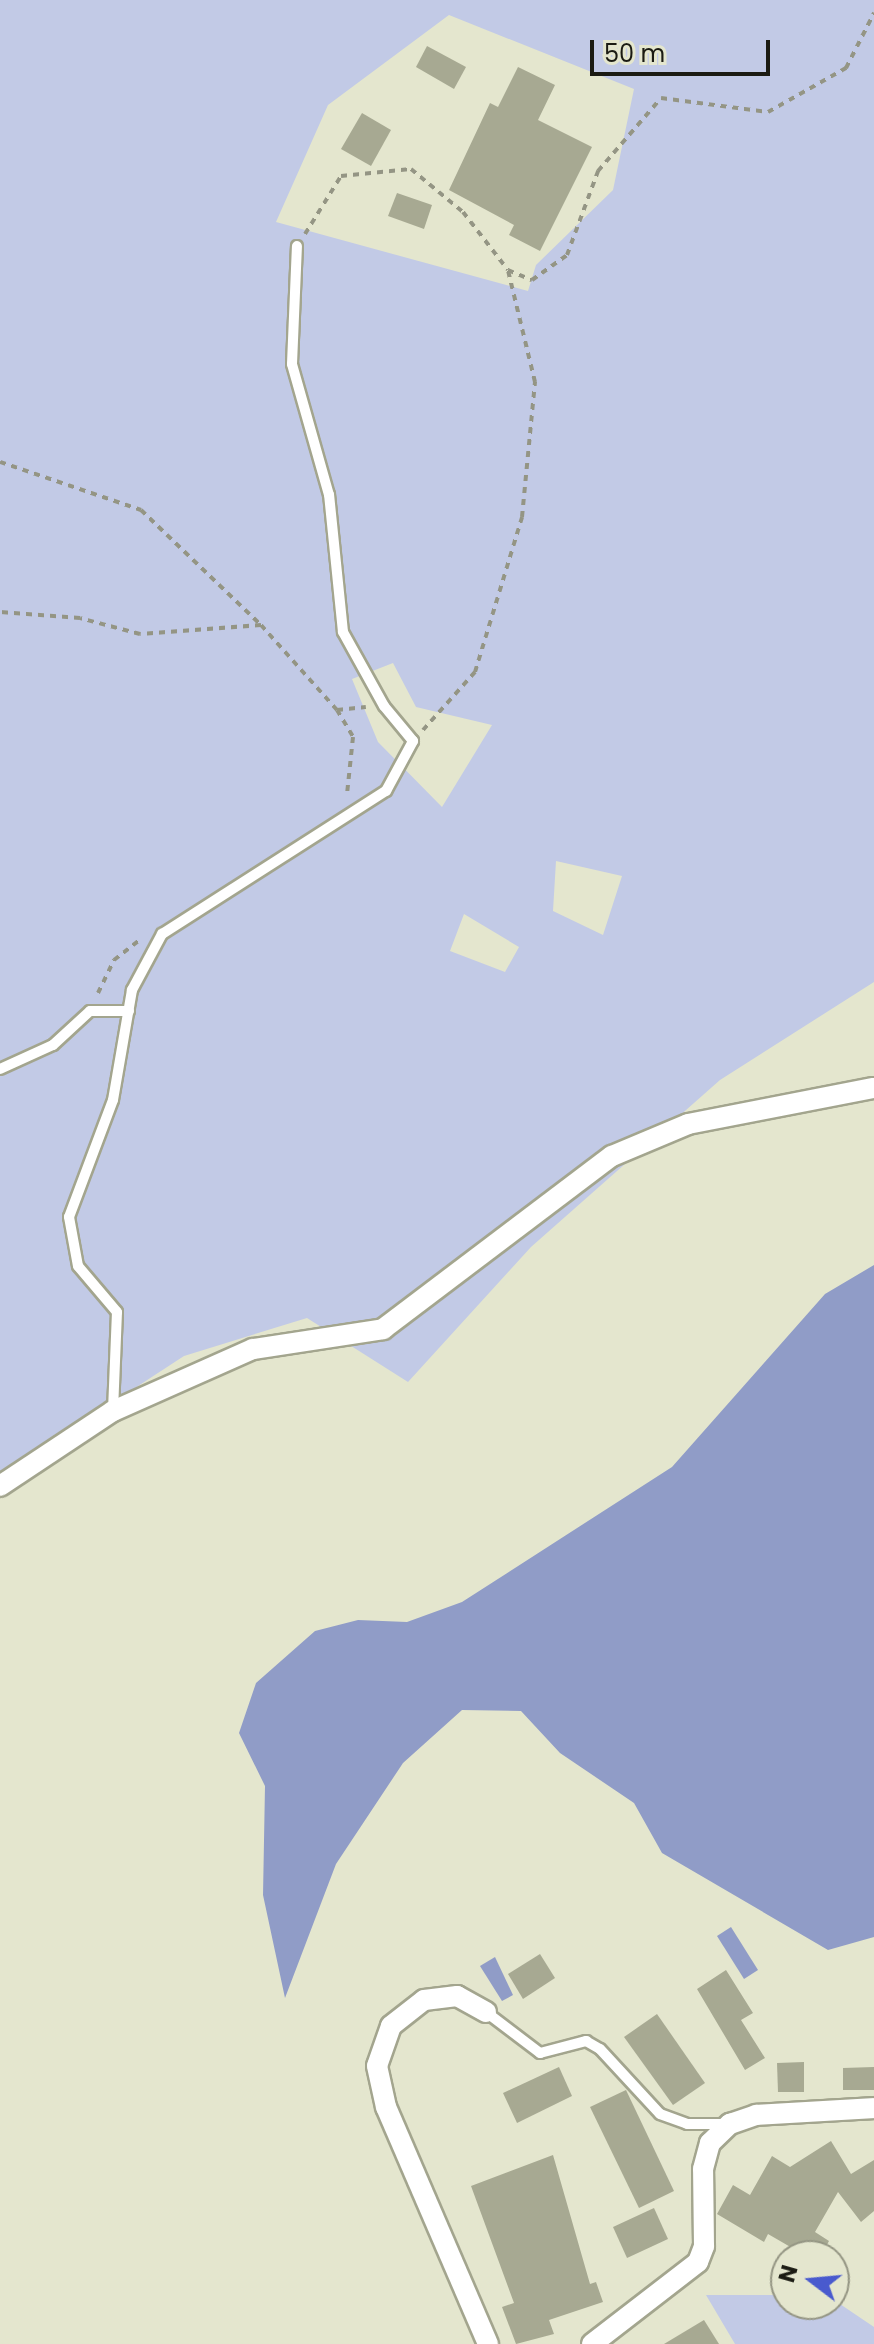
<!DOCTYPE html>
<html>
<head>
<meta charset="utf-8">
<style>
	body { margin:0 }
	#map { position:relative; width:874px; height:2344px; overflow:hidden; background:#e4e6ce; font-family:Poppins,sans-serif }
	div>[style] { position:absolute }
	.green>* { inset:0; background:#c2cae6 }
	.water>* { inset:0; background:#909cc7 }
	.building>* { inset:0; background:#a7a992 }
	.path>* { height:4px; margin-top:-2px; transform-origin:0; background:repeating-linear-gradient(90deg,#949584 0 6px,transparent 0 12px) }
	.roads { filter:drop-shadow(2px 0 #a3a58e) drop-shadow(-2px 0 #a3a58e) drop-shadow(0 2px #a3a58e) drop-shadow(0 -2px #a3a58e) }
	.lane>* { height:10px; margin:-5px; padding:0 5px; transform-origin:5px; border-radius:5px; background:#fff }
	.street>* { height:20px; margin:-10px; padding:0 10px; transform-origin:10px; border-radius:10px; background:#fff }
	span { translate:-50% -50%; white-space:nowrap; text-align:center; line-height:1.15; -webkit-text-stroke:6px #e4e6ce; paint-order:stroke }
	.north { position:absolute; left:770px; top:2240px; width:80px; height:80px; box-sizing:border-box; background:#e4e6ce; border:2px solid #949583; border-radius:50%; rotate:286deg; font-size:22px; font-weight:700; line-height:32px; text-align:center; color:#1b1b13 }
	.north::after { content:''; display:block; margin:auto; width:28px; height:36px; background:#495ace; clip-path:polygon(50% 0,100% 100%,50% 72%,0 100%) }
	.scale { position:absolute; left:590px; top:40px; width:180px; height:36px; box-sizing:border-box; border:4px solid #1b1b13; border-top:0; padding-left:10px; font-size:24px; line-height:28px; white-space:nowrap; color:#1b1b13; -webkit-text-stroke:6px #e4e6ce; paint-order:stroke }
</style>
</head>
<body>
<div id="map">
	<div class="green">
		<i style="clip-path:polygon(evenodd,0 0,874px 0,874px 982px,720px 1080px,531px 1247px,408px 1382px,307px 1318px,184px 1356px,0 1476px,0 0,449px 15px,634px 89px,613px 190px,536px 265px,528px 291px,276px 222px,328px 105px,449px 15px,0 0,393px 663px,416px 707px,492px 725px,442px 807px,378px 742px,352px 679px,393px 663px,0 0,556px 861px,622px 876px,603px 935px,553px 911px,556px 861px,0 0,464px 914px,519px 947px,505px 972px,450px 951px,464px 914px)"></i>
		<i style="clip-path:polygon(706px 2295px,786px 2295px,786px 2304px,834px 2300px,874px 2327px,874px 2344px,735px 2344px)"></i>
	</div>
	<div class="water">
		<i style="clip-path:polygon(874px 1265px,874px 1937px,828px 1950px,662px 1853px,634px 1803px,560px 1753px,521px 1711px,462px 1710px,403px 1763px,336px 1864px,285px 1998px,263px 1895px,265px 1786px,239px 1733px,256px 1683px,315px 1631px,358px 1620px,407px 1622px,462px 1602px,672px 1467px,825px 1294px)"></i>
		<i style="clip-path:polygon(731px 1927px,758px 1970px,744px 1979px,717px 1936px)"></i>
		<i style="clip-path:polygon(495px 1957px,513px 1995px,502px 2001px,480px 1966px)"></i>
	</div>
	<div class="building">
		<i style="clip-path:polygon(427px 46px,466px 67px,454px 89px,416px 67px)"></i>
		<i style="clip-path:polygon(518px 67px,555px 85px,538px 120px,592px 147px,540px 251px,509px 235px,514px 225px,449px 190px,490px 103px,498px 107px)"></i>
		<i style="clip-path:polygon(362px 113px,391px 130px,371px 166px,341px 149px)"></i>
		<i style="clip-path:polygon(397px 193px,432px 205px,424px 229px,388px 216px)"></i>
		<i style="clip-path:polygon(540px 1954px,555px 1978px,523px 1999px,508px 1974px)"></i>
		<i style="clip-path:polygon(726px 1970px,753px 2013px,741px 2020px,765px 2058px,745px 2070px,697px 1989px)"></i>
		<i style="clip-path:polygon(657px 2014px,705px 2083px,673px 2105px,624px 2037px)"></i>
		<i style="clip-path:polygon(804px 2062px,804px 2092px,778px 2092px,777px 2063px)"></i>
		<i style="clip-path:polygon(559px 2067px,572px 2096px,517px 2123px,503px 2093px)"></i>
		<i style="clip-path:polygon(874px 2067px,874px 2090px,843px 2090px,843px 2068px)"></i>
		<i style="clip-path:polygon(626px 2090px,674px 2191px,639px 2208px,590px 2107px)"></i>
		<i style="clip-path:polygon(831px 2141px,851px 2174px,874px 2160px,874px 2211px,861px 2222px,838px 2192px,815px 2232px,829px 2241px,821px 2256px,806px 2256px,768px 2234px,764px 2242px,717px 2214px,733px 2185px,750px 2195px,772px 2156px,790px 2167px)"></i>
		<i style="clip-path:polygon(553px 2155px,590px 2284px,596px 2282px,603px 2302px,549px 2320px,554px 2334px,516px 2344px,502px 2307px,514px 2303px,471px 2186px)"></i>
		<i style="clip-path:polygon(654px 2208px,668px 2239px,627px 2258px,613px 2227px)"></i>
		<i style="clip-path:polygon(704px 2320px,719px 2344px,664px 2344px)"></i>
	</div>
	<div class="path">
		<i style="left:305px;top:234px;width:68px;rotate:-58.2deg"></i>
		<i style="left:341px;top:176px;width:70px;rotate:-5.7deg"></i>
		<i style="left:411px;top:169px;width:67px;rotate:39.6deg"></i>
		<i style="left:463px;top:212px;width:73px;rotate:52.2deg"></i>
		<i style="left:508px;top:270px;width:26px;rotate:23deg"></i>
		<i style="left:532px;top:280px;width:43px;rotate:-35.5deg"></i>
		<i style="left:567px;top:255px;width:90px;rotate:-69.7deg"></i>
		<i style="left:598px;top:171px;width:96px;rotate:-49.2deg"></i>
		<i style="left:661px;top:98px;width:108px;rotate:7.5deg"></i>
		<i style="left:768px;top:112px;width:90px;rotate:-29.4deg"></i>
		<i style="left:846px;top:68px;width:62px;rotate:-63deg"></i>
		<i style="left:0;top:462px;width:149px;rotate:18.8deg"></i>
		<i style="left:141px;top:510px;width:166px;rotate:43.8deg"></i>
		<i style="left:261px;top:625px;width:121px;rotate:175.7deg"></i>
		<i style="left:140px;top:634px;width:62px;rotate:-165.1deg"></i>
		<i style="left:80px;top:618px;width:80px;rotate:-175.7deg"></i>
		<i style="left:261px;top:625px;width:114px;rotate:48.2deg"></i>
		<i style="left:337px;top:710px;width:29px;rotate:-6deg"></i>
		<i style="left:337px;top:710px;width:31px;rotate:59deg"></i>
		<i style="left:353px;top:737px;width:57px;rotate:96deg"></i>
		<i style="left:423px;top:730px;width:78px;rotate:-48.1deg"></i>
		<i style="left:475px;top:672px;width:162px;rotate:-73.1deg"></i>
		<i style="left:522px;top:517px;width:136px;rotate:-84.5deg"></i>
		<i style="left:535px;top:382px;width:115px;rotate:-103.6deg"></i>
		<i style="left:98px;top:993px;width:37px;rotate:-64deg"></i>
		<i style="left:114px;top:960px;width:31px;rotate:-38deg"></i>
	</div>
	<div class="roads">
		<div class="lane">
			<i style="left:0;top:1069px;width:58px;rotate:-24.4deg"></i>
			<i style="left:53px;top:1045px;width:50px;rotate:-42.6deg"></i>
			<i style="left:90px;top:1011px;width:39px"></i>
			<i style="left:113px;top:1411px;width:99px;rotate:-87.7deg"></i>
			<i style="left:117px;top:1312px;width:60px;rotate:-130.3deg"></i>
			<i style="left:78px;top:1266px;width:50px;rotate:-100.4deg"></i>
			<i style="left:69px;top:1217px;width:125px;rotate:-69.4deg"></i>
			<i style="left:113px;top:1100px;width:112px;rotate:-80.2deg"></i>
			<i style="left:132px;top:990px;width:64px;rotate:-61.8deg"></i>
			<i style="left:162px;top:934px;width:266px;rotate:-32.6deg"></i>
			<i style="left:386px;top:791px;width:57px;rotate:-61.6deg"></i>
			<i style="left:413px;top:741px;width:45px;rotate:-129.6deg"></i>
			<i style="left:384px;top:706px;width:85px;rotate:-119deg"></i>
			<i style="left:343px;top:632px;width:138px;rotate:-95.8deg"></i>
			<i style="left:329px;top:495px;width:136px;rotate:-105.8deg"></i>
			<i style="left:292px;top:364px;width:118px;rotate:-87.6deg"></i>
			<i style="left:486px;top:2012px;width:68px;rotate:37.2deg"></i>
			<i style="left:540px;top:2053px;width:48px;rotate:-14.6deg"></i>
			<i style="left:586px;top:2041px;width:16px;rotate:30deg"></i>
			<i style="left:600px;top:2049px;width:88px;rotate:47.3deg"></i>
			<i style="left:660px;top:2114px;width:29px;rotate:20deg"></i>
			<i style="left:687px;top:2124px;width:41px"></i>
		</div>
		<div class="street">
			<i style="left:0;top:1486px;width:136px;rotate:-33.6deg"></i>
			<i style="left:113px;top:1411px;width:153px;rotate:-23.9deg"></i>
			<i style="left:253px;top:1349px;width:132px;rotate:-8.7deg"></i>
			<i style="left:383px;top:1329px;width:287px;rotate:-37.1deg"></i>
			<i style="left:612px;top:1156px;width:82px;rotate:-22.8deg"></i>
			<i style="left:688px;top:1124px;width:189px;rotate:-11deg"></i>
			<i style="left:486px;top:2012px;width:33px;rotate:-151deg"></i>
			<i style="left:457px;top:1996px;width:33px;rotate:173deg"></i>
			<i style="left:424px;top:2000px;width:42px;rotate:141.8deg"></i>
			<i style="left:391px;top:2026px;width:42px;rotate:109.3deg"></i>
			<i style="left:377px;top:2066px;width:42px;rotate:77.6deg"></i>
			<i style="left:386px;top:2107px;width:258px;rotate:66.7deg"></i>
			<i style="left:592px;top:2344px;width:134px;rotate:-37.7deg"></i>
			<i style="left:698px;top:2262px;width:17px;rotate:-69deg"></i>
			<i style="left:704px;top:2246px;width:77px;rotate:-90.7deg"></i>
			<i style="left:703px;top:2169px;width:27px;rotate:-75deg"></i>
			<i style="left:710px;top:2143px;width:28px;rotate:-44deg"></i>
			<i style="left:730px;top:2124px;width:28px;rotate:-19deg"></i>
			<i style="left:756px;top:2115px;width:118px;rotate:-3.4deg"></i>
		</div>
	</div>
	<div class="north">N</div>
	<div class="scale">50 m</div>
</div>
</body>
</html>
